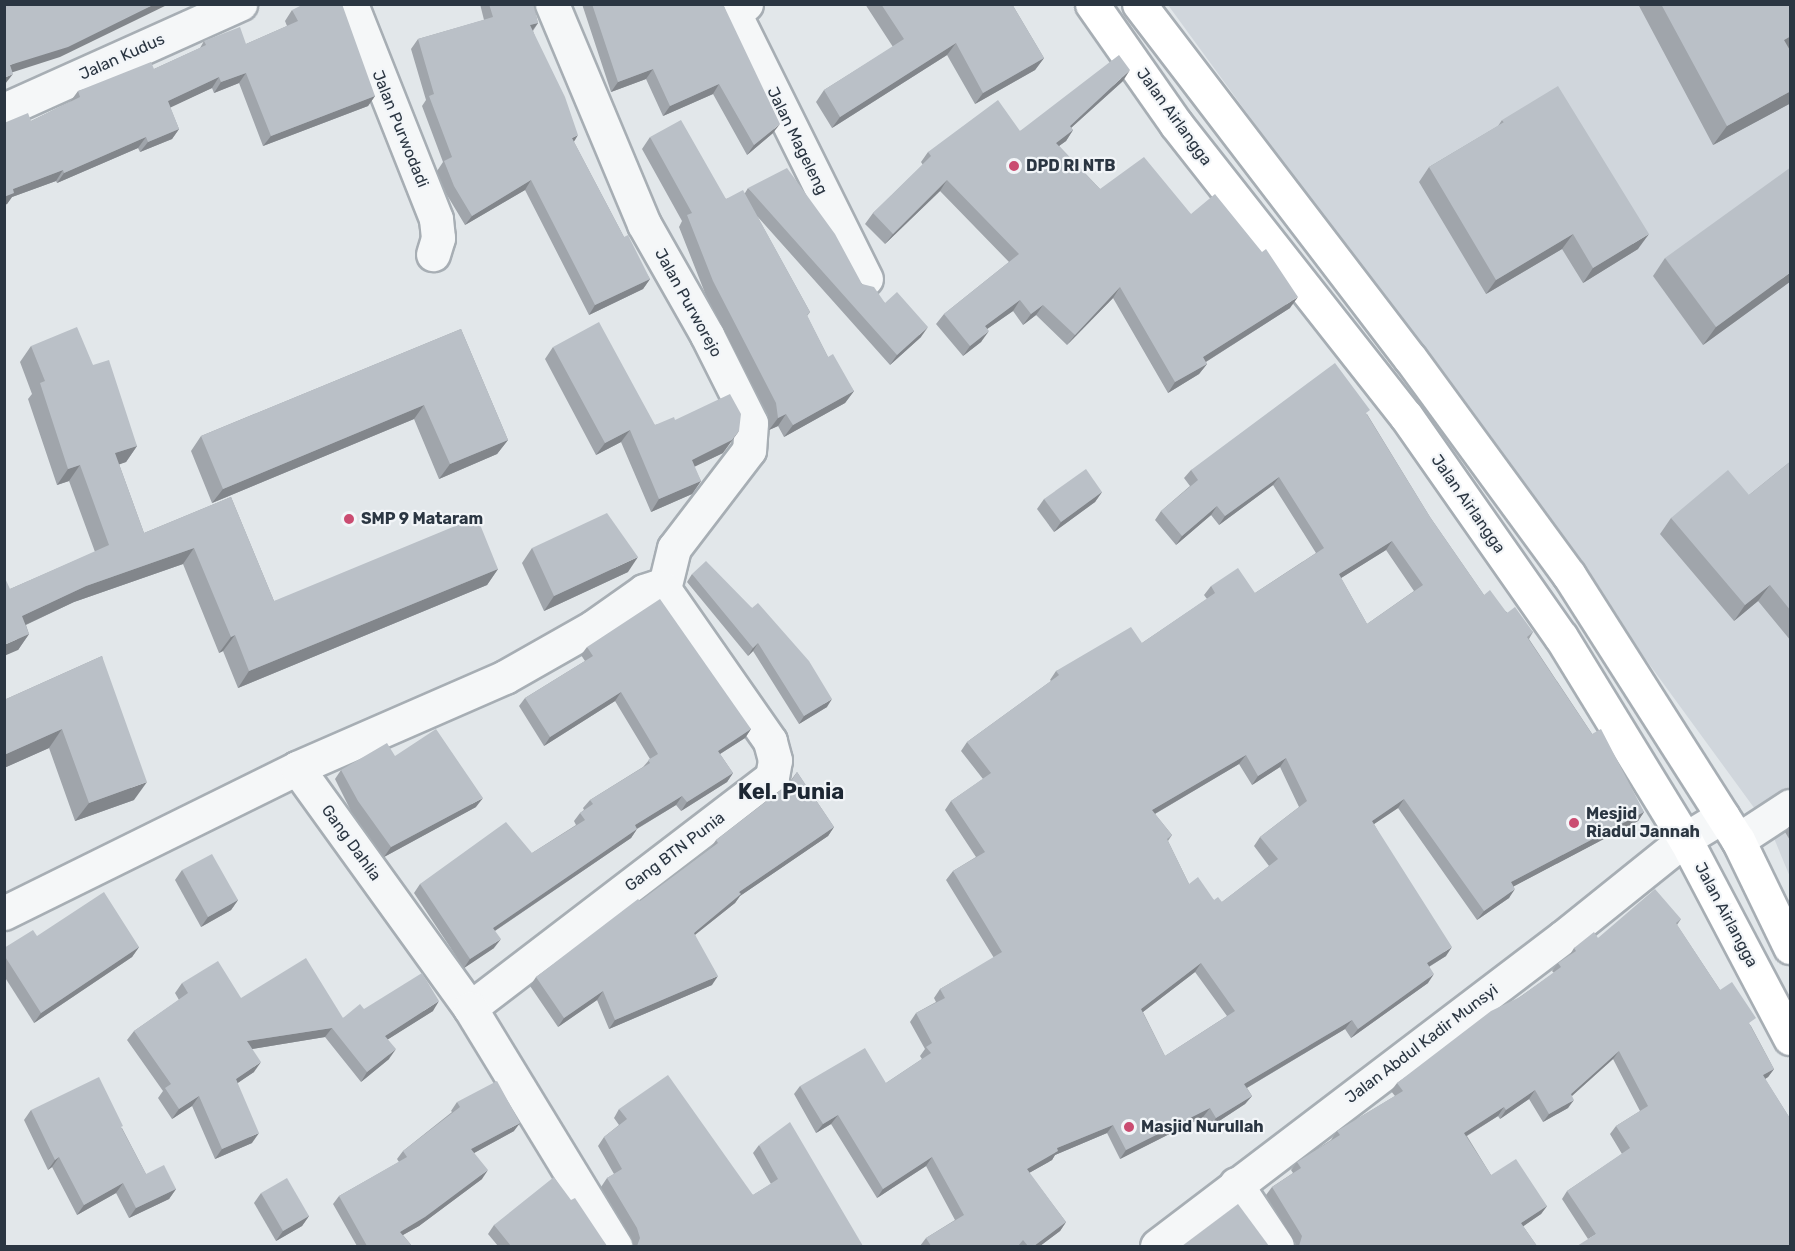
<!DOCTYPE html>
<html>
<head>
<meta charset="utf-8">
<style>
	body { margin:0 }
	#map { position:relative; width:1795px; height:1251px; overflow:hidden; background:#e2e7ea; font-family:Rubik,sans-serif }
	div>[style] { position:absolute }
	.built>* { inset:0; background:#d0d6dc }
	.roads { filter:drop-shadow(2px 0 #a7aeb4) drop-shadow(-2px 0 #a7aeb4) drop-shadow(0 2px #a7aeb4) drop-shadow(0 -2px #a7aeb4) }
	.minor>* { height:33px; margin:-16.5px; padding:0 16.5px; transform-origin:16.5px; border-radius:16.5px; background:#f5f7f8 }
	.tertiary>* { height:33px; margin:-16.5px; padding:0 16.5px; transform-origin:16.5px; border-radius:16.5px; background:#f5f7f8 }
	.secondary>* { height:33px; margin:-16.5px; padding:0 16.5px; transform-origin:16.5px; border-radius:16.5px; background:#fff }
	.wall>* { inset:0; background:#a0a5ab }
	.shaded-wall>* { inset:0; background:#82868b }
	.building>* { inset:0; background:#bac0c7 }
	.dots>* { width:16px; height:16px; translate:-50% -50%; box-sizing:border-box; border:3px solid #f2f5f8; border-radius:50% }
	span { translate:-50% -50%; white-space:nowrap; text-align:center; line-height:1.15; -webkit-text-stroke:4.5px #f2f5f8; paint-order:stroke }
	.street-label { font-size:16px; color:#2b3642 }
	.poi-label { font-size:16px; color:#2b3642; font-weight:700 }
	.left { translate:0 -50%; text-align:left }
	.district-label { font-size:22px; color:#1d2733; font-weight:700 }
	.frame { position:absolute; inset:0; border:6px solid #2b3642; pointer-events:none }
</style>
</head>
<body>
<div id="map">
	<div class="built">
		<i style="clip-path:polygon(1168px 5px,1790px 5px,1790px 877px,1771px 831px)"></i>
	</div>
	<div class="roads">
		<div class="minor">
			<i style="left:351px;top:4px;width:231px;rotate:68.4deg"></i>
			<i style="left:436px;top:219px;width:19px;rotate:84deg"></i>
			<i style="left:438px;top:238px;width:17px;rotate:107deg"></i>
			<i style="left:552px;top:4px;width:238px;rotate:67.3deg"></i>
			<i style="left:644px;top:224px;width:128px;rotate:60.4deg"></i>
			<i style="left:707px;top:335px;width:98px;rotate:63.4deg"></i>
			<i style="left:751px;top:423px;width:27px;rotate:94deg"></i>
			<i style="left:749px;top:450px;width:123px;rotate:127.4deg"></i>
			<i style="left:674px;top:548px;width:42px;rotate:103.7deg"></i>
			<i style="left:746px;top:4px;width:7px;rotate:146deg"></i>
			<i style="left:740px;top:8px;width:11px;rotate:105deg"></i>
			<i style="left:737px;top:19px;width:290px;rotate:63.6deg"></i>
			<i style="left:4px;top:110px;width:259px;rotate:-24.2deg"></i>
			<i style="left:1738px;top:840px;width:62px;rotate:-33.2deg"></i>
			<i style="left:4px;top:913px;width:327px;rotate:-26.3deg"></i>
			<i style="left:470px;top:1008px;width:380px;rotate:-37.4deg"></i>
			<i style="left:772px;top:777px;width:17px;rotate:-80deg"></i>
			<i style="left:775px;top:760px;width:20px;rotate:-105deg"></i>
			<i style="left:770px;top:741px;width:185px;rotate:-124.9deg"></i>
			<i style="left:664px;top:589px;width:8px;rotate:-166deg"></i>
			<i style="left:656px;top:587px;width:13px;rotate:162deg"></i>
			<i style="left:644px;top:591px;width:62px;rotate:144.8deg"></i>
			<i style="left:593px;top:627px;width:101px;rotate:150.4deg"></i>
			<i style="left:505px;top:677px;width:227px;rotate:156.4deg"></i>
			<i style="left:297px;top:768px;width:296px;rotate:54.2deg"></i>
			<i style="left:470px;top:1008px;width:279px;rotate:58.6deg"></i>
			<i style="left:1236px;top:1184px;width:74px;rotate:56.5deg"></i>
		</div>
		<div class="tertiary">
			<i style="left:1157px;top:1246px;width:510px;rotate:-37.27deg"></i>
			<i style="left:1563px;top:937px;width:156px;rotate:-38.8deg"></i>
			<i style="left:1685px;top:839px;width:44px;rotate:-31.2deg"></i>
		</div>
		<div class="secondary">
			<i style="left:1092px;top:4px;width:146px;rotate:55deg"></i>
			<i style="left:1176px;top:124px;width:372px;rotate:51.8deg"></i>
			<i style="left:1406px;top:416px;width:270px;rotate:55deg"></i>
			<i style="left:1561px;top:637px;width:237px;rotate:58.5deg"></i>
			<i style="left:1685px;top:839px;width:225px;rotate:62.2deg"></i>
			<i style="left:1139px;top:4px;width:446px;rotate:52.6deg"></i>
			<i style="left:1410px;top:358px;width:269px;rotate:53.8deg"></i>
			<i style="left:1569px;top:575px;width:314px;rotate:57.5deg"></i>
			<i style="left:1738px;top:840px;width:119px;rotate:64.1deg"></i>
		</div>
	</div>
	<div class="wall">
		<i style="clip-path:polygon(480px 4px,533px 4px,538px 23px,533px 31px,574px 142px,624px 237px,650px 279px,643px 289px,589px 315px,525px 190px,465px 225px,447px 195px,437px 171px,443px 162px,422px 106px,426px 100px,411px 49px,418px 39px,484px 20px)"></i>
		<i style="clip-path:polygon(582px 4px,723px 4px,773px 133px,747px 155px,713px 94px,663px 116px,646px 79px,611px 92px)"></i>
		<i style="clip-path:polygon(865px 4px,1012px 4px,1044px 58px,1035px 70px,975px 104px,947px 55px,832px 128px,816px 102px,824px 90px,893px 47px)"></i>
		<i style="clip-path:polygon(1638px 4px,1791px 4px,1791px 48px,1789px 49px,1791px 52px,1791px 103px,1713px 145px)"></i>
		<i style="clip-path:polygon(292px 10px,375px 96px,368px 106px,263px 146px,239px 83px,214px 93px,212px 88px,170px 107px,179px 129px,172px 139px,140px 152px,138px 148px,57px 183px,56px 181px,12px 197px,7px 204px,4px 205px,4px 123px,31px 121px,70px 102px,78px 91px,154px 69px,200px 48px,204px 41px,246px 44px,287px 26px,285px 21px)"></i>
		<i style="clip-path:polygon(1123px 81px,1071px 128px,1073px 130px,1066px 141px,1059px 146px,1100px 189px,1191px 214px,1290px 308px,1206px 362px,1207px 364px,1199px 374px,1168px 393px,1113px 298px,1067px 345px,1036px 315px,1023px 325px,1013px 311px,987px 329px,981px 342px,963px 356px,936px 324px,944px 314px,1009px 262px,940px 191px,885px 244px,865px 224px,873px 213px,923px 165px,921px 162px,928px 152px,1020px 131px)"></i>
		<i style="clip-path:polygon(1502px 120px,1638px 249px,1583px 283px,1562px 249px,1486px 294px,1419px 182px,1429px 167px,1498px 126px)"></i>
		<i style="clip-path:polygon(650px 137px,726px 199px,745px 193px,748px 188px,885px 303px,921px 337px,890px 365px,757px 216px,810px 312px,807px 316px,828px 357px,854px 391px,845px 403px,784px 437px,778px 426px,769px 430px,768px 415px,705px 293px,679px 227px,682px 221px,642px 149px)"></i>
		<i style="clip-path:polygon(1665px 258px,1791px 281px,1703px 345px,1653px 276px)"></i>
		<i style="clip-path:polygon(461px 329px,508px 440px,497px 454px,439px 479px,414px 419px,212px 503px,191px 451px,201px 436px)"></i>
		<i style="clip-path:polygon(31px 346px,93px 365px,137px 446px,126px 462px,119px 464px,144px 533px,231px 497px,274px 601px,498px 569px,487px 585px,238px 688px,223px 651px,219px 653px,183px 564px,74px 602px,26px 625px,29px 634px,18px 650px,10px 589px,95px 552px,69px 481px,57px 485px,28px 399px,32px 394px,20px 362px)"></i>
		<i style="clip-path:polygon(553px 347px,655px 425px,675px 420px,723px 453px,694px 467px,701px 481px,692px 494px,651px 512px,621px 442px,596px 455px,545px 359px)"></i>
		<i style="clip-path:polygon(evenodd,1367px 414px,1430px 517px,1484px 595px,1533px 632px,1529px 639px,1644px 812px,1638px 821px,1514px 886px,1509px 898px,1477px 920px,1398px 808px,1374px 824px,1446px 956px,1429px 967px,1428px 983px,1351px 1038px,1345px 1029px,1247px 1088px,1252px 1096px,1245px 1104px,1210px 1127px,1203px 1117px,1120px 1159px,1107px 1133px,1055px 1155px,1052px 1160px,1029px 1173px,1066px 1222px,1060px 1231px,1040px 1246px,920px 1246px,926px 1238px,955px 1220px,926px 1166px,877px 1198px,831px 1124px,816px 1133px,794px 1094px,800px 1086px,886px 1083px,922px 1059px,920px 1056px,925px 1049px,910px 1022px,916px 1013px,936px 1002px,934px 998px,940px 989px,994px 958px,946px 880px,953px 871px,976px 857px,945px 810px,951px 801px,983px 779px,961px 751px,967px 742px,1051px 681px,1050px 680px,1056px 671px,1142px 643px,1207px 599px,1204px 595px,1211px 586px,1255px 593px,1316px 553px,1273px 485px,1219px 525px,1211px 515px,1176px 545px,1155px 520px,1161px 511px,1190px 486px,1184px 478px,1191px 470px,1367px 414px,1386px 550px,1414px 591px,1367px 624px,1341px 578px,1386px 550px,1367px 414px,1239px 764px,1252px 785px,1280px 767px,1299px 807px,1260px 837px,1254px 846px,1269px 866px,1222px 902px,1214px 900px,1189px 884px,1168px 841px,1172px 835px,1155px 814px,1239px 764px,1367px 414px,1195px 972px,1227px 1016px,1165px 1056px,1143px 1012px,1195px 972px)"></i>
		<i style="clip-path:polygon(1791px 461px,1791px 641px,1758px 601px,1734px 621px,1660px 534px,1671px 518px,1749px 495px)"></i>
		<i style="clip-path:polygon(1102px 492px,1095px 502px,1054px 532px,1037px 509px,1044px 499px)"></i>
		<i style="clip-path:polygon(532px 548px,628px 572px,544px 611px,522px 563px)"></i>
		<i style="clip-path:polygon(692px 574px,752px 608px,827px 707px,799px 724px,753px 651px,748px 656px,687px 582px)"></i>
		<i style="clip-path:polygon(587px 647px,751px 729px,745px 738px,720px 754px,733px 773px,727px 782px,681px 811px,676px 805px,637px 829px,631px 838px,495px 931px,494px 948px,464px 968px,414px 893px,420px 884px,532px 853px,576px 825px,574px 821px,580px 813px,584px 810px,583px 808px,590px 800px,643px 767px,650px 759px,615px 701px,544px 746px,519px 706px,525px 698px,585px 661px,581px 655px)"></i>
		<i style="clip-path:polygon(102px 656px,134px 800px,75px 821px,49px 748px,4px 768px,4px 700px)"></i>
		<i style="clip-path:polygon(395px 756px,476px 807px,384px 857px,351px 811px,335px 779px,341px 770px)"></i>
		<i style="clip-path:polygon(797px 772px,834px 827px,828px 836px,740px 896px,735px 903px,695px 935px,712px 985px,609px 1029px,597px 1000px,558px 1027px,530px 986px,536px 977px,640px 901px,710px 849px,716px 840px,788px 784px)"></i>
		<i style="clip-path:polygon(1791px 824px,1791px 842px,1785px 832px)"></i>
		<i style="clip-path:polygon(182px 870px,238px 900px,231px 910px,201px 927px,175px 880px)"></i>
		<i style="clip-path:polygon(1681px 919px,1677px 925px,1720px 990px,1751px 1026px,1774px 1069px,1768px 1077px,1765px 1079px,1791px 1120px,1588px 1239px,1562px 1199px,1567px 1191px,1622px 1154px,1610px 1134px,1616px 1126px,1640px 1111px,1613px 1059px,1572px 1096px,1568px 1108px,1543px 1122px,1529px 1099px,1500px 1119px,1498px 1116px,1467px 1136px,1491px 1175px,1547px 1206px,1541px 1214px,1523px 1226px,1537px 1246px,1295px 1246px,1296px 1244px,1266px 1195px,1272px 1187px,1293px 1173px,1291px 1170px,1297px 1162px,1331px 1140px,1337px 1131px,1395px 1096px,1391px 1091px,1397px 1083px,1554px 973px,1552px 971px,1558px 963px,1569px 956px,1574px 948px,1598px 938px)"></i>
		<i style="clip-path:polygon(37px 936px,139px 947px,132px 957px,34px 1023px,4px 976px,4px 948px)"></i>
		<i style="clip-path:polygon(182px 983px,241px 998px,343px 1018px,364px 1009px,433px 1011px,388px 1039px,389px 1059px,361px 1082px,325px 1037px,252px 1049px,254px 1072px,237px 1083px,252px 1143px,215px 1159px,192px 1106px,172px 1119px,158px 1098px,163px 1091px,127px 1040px,134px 1031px,179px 1000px,175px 993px)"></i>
		<i style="clip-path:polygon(457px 1102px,514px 1131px,474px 1153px,482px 1179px,419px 1226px,403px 1235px,412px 1246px,357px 1246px,333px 1204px,339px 1196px,399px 1162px,397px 1159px,403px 1151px,452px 1112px,451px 1111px)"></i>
		<i style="clip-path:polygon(619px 1109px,753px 1195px,771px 1184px,753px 1153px,759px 1145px,863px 1246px,634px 1246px,631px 1237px,601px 1187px,607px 1178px,614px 1174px,598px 1146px,604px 1137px,619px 1125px,614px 1118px)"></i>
		<i style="clip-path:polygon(31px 1110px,122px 1128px,146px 1174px,176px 1189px,169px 1199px,129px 1218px,116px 1193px,77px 1215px,52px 1167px,48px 1170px,24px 1120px)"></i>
		<i style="clip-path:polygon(261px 1193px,309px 1216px,302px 1226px,276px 1241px,254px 1203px)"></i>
		<i style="clip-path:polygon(571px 1200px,607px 1246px,498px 1246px,488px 1234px,494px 1225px)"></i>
	</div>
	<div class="shaded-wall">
		<i style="clip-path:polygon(155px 4px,169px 4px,60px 57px,4px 75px,10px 65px)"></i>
		<i style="clip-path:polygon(538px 23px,531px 32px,530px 25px)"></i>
		<i style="clip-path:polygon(1791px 36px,1791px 48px,1771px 58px,1784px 40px)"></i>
		<i style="clip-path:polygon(956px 43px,947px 55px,832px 128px,840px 117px)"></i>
		<i style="clip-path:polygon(1044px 58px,1035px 70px,975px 104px,983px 93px)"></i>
		<i style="clip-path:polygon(653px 69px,646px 79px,611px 92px,618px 82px)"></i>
		<i style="clip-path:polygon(1130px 70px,1123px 81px,1062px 136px,1070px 126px)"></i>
		<i style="clip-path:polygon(246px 73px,239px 83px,214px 93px,221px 82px)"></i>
		<i style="clip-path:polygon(13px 74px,5px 84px,4px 85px,4px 78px)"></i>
		<i style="clip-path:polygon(219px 77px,212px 88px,161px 112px,168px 101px)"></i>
		<i style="clip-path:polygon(719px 84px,713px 94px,663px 116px,670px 106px)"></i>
		<i style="clip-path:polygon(1791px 91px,1791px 103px,1713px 145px,1727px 126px)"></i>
		<i style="clip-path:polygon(375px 96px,368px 106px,263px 146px,271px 136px)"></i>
		<i style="clip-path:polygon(780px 124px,773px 133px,747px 155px,754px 145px)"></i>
		<i style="clip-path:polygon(179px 129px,172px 139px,140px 152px,148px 142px)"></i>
		<i style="clip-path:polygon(1073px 130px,1066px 141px,1049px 153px,1056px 143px)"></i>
		<i style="clip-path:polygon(578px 135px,572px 145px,572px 138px)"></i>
		<i style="clip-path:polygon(146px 137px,138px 148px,57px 183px,64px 173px)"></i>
		<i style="clip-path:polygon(63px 170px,56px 181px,12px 197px,7px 204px,4px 205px,4px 197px,13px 189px)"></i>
		<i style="clip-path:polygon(531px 180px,525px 190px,465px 225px,472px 216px)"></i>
		<i style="clip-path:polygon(947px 180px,940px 191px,885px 244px,893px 234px)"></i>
		<i style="clip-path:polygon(1573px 234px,1562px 249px,1486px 294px,1496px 280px)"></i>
		<i style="clip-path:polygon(1649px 234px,1638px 249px,1583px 283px,1593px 268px)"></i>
		<i style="clip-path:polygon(1791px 272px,1791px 281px,1703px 345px,1716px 327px)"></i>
		<i style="clip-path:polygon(650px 279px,643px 289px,589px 315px,595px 305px)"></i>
		<i style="clip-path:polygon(1120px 287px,1113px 298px,1067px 345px,1075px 335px)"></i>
		<i style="clip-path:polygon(1298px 297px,1290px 308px,1196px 368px,1203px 357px)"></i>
		<i style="clip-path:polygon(1020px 300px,1013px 311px,977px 336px,985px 326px)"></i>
		<i style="clip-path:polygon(1043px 305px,1036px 315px,1023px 325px,1031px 314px)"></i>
		<i style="clip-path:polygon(928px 327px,921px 337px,890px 365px,897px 355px)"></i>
		<i style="clip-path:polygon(989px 331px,981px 342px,963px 356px,970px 346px)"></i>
		<i style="clip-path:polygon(1207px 364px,1199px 374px,1168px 393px,1175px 382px)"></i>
		<i style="clip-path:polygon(854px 391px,845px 403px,784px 437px,793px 425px)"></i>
		<i style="clip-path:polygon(424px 405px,414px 419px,212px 503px,223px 489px)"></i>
		<i style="clip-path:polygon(786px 414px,778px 426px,769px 430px,778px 418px)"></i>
		<i style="clip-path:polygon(630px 430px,621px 442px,596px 455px,605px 443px)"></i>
		<i style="clip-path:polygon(739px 431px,723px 453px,683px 472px,692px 460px)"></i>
		<i style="clip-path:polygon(508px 440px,497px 454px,439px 479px,450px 464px)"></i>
		<i style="clip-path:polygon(137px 446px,126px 462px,104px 470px,115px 453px)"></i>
		<i style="clip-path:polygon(80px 465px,69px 481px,57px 485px,68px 469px)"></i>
		<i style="clip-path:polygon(1279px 477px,1273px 485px,1219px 525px,1225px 516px)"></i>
		<i style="clip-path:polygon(701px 481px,692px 494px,651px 512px,659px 499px)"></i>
		<i style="clip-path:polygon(1102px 492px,1095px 502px,1054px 532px,1061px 522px)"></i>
		<i style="clip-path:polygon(1217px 506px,1211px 515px,1176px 545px,1182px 536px)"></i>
		<i style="clip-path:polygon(1392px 541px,1386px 550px,1333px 583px,1339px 574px)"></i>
		<i style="clip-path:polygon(194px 548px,183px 564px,74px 602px,10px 632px,22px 616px,86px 586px)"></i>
		<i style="clip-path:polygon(638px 557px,628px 572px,544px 611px,554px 596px)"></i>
		<i style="clip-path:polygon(498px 569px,487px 585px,238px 688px,249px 671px)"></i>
		<i style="clip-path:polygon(1770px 585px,1758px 601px,1734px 621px,1745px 605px)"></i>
		<i style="clip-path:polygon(29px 634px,18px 650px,4px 656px,4px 645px)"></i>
		<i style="clip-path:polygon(235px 635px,223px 651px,219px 653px,231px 637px)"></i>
		<i style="clip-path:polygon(758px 643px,753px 651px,748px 656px,753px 648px)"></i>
		<i style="clip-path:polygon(621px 692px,615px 701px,544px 746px,550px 737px)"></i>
		<i style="clip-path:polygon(832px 699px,827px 707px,799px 724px,804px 716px)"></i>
		<i style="clip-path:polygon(62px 729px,49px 748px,4px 768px,4px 755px)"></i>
		<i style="clip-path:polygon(751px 729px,745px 738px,712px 759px,718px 751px)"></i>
		<i style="clip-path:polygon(1246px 755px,1239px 764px,1146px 819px,1152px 810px)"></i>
		<i style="clip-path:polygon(1286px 758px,1280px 767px,1252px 785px,1258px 776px)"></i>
		<i style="clip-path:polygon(733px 773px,727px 782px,681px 811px,687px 802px)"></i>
		<i style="clip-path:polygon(147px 782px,134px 800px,75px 821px,89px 803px)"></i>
		<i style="clip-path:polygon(682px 796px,676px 805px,628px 834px,635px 825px)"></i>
		<i style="clip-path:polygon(483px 798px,476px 807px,384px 857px,391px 847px)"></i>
		<i style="clip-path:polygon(1404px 799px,1398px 808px,1365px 830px,1372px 821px)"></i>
		<i style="clip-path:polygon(1644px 812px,1638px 821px,1505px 891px,1511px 882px)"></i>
		<i style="clip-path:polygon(834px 827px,828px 836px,740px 896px,735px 903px,687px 941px,694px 933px,739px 892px)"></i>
		<i style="clip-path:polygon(637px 829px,631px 838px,487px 936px,493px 928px)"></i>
		<i style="clip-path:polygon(1515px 889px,1509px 898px,1477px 920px,1484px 911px)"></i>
		<i style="clip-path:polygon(238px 900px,231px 910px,201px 927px,208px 917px)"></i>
		<i style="clip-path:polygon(501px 939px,494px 948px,464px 968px,470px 959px)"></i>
		<i style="clip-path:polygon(139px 947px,132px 957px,34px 1023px,41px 1013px)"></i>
		<i style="clip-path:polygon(1452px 947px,1446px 956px,1420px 972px,1427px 963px)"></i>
		<i style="clip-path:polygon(1201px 963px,1195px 972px,1135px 1018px,1141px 1009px)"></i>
		<i style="clip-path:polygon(1434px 974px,1428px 983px,1351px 1038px,1358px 1029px)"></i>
		<i style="clip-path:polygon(718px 976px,712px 985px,609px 1029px,615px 1020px)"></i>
		<i style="clip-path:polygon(603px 991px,597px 1000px,558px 1027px,564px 1018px)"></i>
		<i style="clip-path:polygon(439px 1001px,433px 1011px,379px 1045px,385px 1036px)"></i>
		<i style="clip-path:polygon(1352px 1020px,1345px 1029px,1238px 1093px,1244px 1084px)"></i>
		<i style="clip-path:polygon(332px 1028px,325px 1037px,240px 1051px,247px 1041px)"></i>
		<i style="clip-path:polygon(396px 1049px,389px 1059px,361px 1082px,367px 1072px)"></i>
		<i style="clip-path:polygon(1619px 1051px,1613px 1059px,1565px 1102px,1571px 1094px)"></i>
		<i style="clip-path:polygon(261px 1062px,254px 1072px,229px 1089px,236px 1079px)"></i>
		<i style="clip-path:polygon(1774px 1069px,1768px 1077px,1757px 1084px,1763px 1075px)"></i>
		<i style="clip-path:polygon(1535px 1090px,1529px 1099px,1500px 1119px,1506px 1110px)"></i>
		<i style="clip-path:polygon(199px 1096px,192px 1106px,172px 1119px,179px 1109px)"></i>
		<i style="clip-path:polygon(1252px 1096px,1245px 1104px,1210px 1127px,1216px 1118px)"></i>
		<i style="clip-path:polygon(1574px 1100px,1568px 1108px,1543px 1122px,1549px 1114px)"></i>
		<i style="clip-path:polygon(1504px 1107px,1498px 1116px,1458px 1141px,1464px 1133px)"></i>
		<i style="clip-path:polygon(1210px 1108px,1203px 1117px,1120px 1159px,1126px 1150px)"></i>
		<i style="clip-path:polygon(838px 1115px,831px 1124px,816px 1133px,823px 1124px)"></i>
		<i style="clip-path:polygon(520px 1123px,514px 1131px,465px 1158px,471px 1149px)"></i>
		<i style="clip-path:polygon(1113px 1125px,1107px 1133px,1055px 1155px,1052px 1160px,1020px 1178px,1027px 1169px,1057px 1148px)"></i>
		<i style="clip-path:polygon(259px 1133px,252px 1143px,215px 1159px,222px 1149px)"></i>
		<i style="clip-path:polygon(59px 1157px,52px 1167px,48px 1170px,55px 1160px)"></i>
		<i style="clip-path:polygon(932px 1157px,926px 1166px,877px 1198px,883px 1189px)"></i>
		<i style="clip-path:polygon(488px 1170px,482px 1179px,419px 1226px,394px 1240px,400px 1232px)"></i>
		<i style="clip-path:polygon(123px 1183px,116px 1193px,77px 1215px,84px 1205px)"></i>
		<i style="clip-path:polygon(176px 1189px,169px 1199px,129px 1218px,136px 1208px)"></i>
		<i style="clip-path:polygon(1547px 1206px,1541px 1214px,1515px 1232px,1521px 1223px)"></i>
		<i style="clip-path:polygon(309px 1216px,302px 1226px,276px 1241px,283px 1231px)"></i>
		<i style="clip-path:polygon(1066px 1222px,1060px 1231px,1040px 1246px,1034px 1246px)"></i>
	</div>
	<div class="building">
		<i style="clip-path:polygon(4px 4px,155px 4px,68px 47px,10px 65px,13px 74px,4px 78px)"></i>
		<i style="clip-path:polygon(304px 4px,342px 4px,375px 96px,271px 136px,246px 73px,221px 82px,219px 77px,168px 101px,179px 129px,148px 142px,146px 137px,64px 173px,63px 170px,13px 189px,14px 193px,4px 197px,4px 123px,28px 113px,31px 121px,80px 97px,78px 91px,151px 62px,154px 69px,206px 45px,204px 41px,240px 27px,246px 44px,298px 21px,292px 10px)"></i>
		<i style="clip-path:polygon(489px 4px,533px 4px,538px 23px,530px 25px,565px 97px,578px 135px,572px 138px,624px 237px,628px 235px,650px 279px,595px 305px,531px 180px,472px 216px,454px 186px,444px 161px,452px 157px,429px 96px,434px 94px,418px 39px,493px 17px)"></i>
		<i style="clip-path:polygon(592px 4px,723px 4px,780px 124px,754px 145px,719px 84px,670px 106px,653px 69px,618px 82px)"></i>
		<i style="clip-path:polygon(881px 4px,1012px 4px,1044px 58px,983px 93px,956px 43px,840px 117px,824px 90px,904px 39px)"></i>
		<i style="clip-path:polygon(1661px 4px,1791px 4px,1791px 36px,1784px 40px,1791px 52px,1791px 91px,1727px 126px)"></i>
		<i style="clip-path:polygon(1119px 55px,1130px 70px,1070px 126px,1073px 130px,1056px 143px,1100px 189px,1144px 157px,1191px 214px,1215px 194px,1262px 252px,1266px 249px,1298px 297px,1203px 357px,1207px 364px,1175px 382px,1120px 287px,1075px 335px,1043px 305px,1031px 314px,1020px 300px,985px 326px,989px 331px,970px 346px,944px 314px,1019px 254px,947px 180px,893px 234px,873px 213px,931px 156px,928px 152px,998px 100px,1020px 131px)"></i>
		<i style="clip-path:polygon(1558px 86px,1649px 234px,1593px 268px,1573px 234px,1496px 280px,1429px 167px,1504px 122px,1502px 120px)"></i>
		<i style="clip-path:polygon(681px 120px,726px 199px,743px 190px,810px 312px,807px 315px,828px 357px,833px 354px,854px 391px,793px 425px,786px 414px,778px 418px,776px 403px,713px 281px,687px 215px,692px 213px,650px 137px)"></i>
		<i style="clip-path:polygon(1791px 167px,1791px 272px,1716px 327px,1665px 258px)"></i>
		<i style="clip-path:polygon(787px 168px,835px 234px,862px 284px,874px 287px,885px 303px,897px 292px,928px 327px,897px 355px,748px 188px)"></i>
		<i style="clip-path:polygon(599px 322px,655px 425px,674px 417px,675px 420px,730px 394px,741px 414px,739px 431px,732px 440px,692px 460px,701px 481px,659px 499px,630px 430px,605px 443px,553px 347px)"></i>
		<i style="clip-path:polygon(77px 327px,93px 365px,109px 360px,137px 446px,115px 453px,144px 533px,231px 497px,274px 601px,477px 517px,498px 569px,249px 671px,235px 635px,231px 637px,194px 548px,86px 586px,22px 616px,29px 634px,4px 645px,4px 576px,10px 589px,109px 545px,80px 465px,68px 469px,40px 383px,45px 381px,31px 346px)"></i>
		<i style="clip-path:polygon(461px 329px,508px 440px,450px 464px,424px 405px,223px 489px,201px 436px)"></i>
		<i style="clip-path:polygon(evenodd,1335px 363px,1370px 410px,1366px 413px,1430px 517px,1484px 595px,1490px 590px,1507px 613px,1515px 607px,1533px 632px,1527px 637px,1592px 734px,1601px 729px,1644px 812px,1511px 882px,1515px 889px,1484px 911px,1404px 799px,1372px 821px,1452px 947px,1427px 963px,1434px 974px,1358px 1029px,1352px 1020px,1244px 1084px,1252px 1096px,1216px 1118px,1210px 1108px,1126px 1150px,1113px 1125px,1057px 1148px,1058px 1151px,1027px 1169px,1066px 1222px,1034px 1246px,1028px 1246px,1023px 1240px,1018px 1246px,931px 1246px,926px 1238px,964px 1215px,932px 1157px,883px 1189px,838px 1115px,823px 1124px,800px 1086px,865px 1048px,886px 1083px,931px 1053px,926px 1047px,932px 1043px,916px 1013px,945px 998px,940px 989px,1002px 952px,953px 871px,985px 852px,951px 801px,991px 773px,967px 742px,1059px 675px,1056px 671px,1131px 627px,1142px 643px,1215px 593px,1211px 586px,1238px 568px,1255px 593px,1324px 548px,1279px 477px,1225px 516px,1217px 506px,1182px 536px,1161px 511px,1198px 480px,1191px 470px,1335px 363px,1392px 541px,1423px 585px,1367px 624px,1339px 574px,1392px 541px,1335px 363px,1246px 755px,1258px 776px,1286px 758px,1307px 801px,1260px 837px,1278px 859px,1222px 902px,1218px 897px,1214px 900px,1198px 877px,1189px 884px,1167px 839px,1172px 835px,1152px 810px,1246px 755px,1335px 363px,1201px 963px,1235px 1011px,1165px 1056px,1141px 1009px,1201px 963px)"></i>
		<i style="clip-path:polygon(1791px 461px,1791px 611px,1770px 585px,1745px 605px,1671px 518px,1728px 470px,1749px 495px)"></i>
		<i style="clip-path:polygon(1086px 469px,1102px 492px,1061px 522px,1044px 499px)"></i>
		<i style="clip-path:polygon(607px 513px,638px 557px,554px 596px,532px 548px)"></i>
		<i style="clip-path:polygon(706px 561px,752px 608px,758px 603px,809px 661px,832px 699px,804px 716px,758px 643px,753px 648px,692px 574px)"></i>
		<i style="clip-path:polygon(660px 599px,751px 729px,718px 751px,733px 773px,687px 802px,682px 796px,635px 825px,637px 829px,493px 928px,501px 939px,470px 959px,420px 884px,506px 822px,532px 853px,585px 820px,580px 813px,593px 804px,590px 800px,650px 763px,648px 760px,658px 754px,621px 692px,550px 737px,525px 698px,593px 656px,587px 647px)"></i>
		<i style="clip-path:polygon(102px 656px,147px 782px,89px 803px,62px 729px,4px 755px,4px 700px)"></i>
		<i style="clip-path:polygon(436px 729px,483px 798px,391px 847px,358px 801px,341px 770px,387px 743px,395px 756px)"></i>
		<i style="clip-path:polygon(797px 772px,834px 827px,739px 892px,741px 894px,694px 933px,718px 976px,615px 1020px,603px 991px,564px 1018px,536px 977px,638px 899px,640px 901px,718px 843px,716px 840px,790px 783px)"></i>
		<i style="clip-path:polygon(212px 854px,238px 900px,208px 917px,182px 870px)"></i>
		<i style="clip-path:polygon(1655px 889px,1681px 919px,1676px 923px,1720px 990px,1732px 982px,1756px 1018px,1749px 1023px,1774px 1069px,1763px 1075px,1791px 1120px,1791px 1246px,1577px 1246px,1596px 1234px,1567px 1191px,1630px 1148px,1616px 1126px,1648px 1106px,1619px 1051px,1571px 1094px,1574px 1100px,1549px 1114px,1535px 1090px,1506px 1110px,1504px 1107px,1464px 1133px,1491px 1175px,1516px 1159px,1547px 1206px,1521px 1223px,1537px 1246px,1299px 1246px,1302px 1236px,1272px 1187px,1301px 1168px,1297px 1162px,1340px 1135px,1337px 1131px,1403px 1091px,1397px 1083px,1491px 1011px,1520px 997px,1561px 967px,1558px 963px,1576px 951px,1574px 948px,1594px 932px,1598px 938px)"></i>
		<i style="clip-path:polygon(104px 892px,139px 947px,41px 1013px,4px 955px,4px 948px,33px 930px,37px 936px)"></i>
		<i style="clip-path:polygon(306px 958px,343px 1018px,360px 1004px,364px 1009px,422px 973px,439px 1001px,385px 1036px,396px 1049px,367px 1072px,332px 1028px,247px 1041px,261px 1062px,236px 1079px,259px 1133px,222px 1149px,199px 1096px,179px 1109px,165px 1088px,171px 1084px,134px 1031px,188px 993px,182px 983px,218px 961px,241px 998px)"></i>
		<i style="clip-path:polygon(668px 1075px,753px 1195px,778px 1179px,759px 1145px,790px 1122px,863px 1246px,637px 1246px,640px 1238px,637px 1228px,607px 1178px,622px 1169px,604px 1137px,627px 1119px,619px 1109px)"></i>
		<i style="clip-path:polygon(99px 1077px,123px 1126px,121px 1127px,146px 1174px,164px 1165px,176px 1189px,136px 1208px,123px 1183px,84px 1205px,59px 1157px,55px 1160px,31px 1110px)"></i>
		<i style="clip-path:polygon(497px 1081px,520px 1123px,471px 1149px,488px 1170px,425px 1217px,400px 1232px,412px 1246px,367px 1246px,339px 1196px,407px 1157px,403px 1151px,460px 1107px,457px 1102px)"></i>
		<i style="clip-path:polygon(554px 1177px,571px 1200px,575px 1198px,607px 1246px,511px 1246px,494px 1225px)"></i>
		<i style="clip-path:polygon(287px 1178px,309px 1216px,283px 1231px,261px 1193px)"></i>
		<i style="clip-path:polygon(1238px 1204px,1269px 1246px,1182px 1246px)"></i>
	</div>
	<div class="dots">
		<i style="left:1014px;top:166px;background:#ca4c71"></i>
		<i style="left:349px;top:519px;background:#ca4c71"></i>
		<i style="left:1574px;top:823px;background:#ca4c71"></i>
		<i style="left:1129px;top:1127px;background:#ca4c71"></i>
	</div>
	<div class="street-label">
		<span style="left:122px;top:57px;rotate:-24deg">Jalan Kudus</span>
		<span style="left:1174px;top:117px;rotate:54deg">Jalan Airlangga</span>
		<span style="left:400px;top:129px;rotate:68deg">Jalan Purwodadi</span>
		<span style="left:797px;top:141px;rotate:64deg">Jalan Mageleng</span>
		<span style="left:688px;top:303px;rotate:61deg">Jalan Purworejo</span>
		<span style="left:1468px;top:504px;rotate:55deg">Jalan Airlangga</span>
		<span style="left:351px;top:843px;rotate:54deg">Gang Dahlia</span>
		<span style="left:675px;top:852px;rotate:-37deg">Gang BTN Punia</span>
		<span style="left:1726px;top:915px;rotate:62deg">Jalan Airlangga</span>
		<span style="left:1422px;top:1044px;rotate:-37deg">Jalan Abdul Kadir Munsyi</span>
	</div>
	<div class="poi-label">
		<span class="left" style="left:1026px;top:166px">DPD RI NTB</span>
		<span class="left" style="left:361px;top:519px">SMP 9 Mataram</span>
		<span class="left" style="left:1586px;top:823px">Mesjid<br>Riadul Jannah</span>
		<span class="left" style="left:1141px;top:1127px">Masjid Nurullah</span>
	</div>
	<div class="district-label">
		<span style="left:791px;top:792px">Kel. Punia</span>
	</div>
	<div class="frame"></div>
</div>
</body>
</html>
